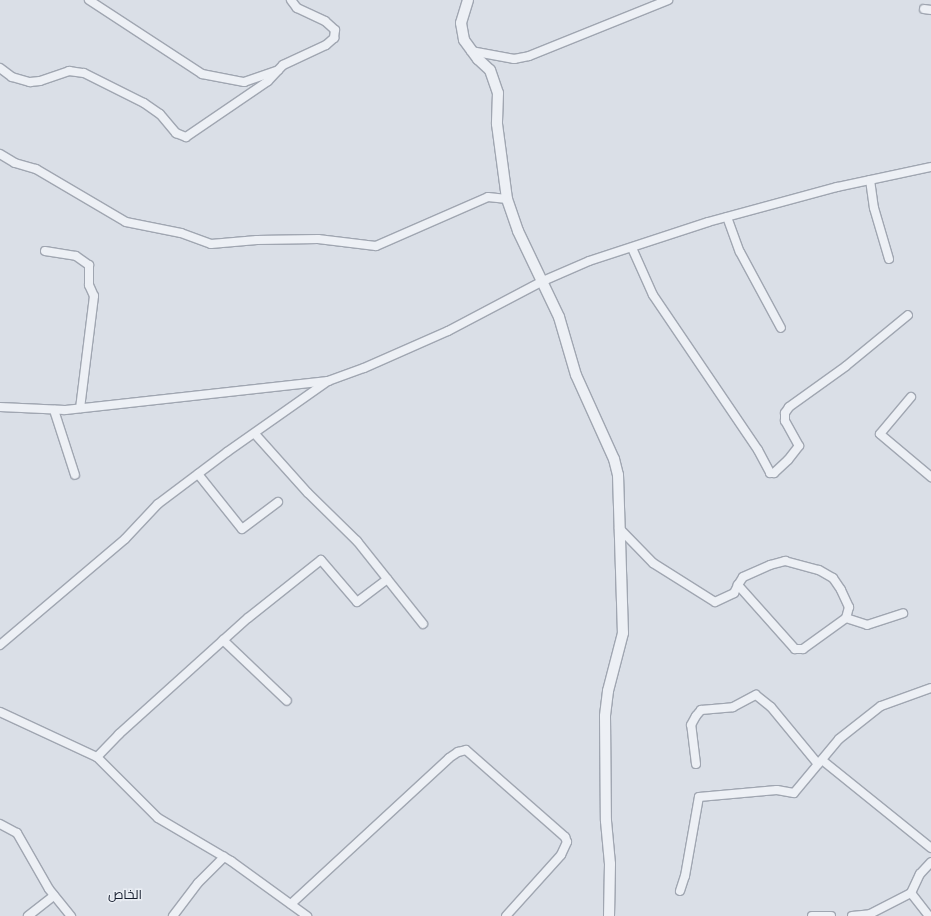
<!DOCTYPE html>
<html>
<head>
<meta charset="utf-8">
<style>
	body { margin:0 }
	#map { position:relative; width:931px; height:916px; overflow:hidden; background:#dadfe7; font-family:Overpass,Cairo,sans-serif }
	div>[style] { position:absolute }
	.roads { filter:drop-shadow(1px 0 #a0a6b1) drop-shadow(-1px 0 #a0a6b1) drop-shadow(0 1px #a0a6b1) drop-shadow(0 -1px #a0a6b1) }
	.minor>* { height:8px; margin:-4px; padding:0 4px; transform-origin:4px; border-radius:4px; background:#edf0f5 }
	.tertiary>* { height:10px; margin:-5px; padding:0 5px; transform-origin:5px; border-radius:5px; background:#edf0f5 }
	span { translate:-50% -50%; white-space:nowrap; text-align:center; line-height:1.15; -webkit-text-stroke:3px #eaeef4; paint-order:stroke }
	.quarter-label { font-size:13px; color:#161d2e }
</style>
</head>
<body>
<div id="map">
	<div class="roads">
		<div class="minor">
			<i style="left:89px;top:0;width:135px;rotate:33.2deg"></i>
			<i style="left:202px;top:74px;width:43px;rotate:10.8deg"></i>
			<i style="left:244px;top:82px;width:36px;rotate:-19deg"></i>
			<i style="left:924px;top:9px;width:7px;rotate:8deg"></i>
			<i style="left:471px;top:51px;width:44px;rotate:10.5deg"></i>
			<i style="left:514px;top:59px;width:15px;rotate:-11deg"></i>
			<i style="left:529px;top:56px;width:150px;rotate:-21.9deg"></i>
			<i style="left:0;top:68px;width:15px;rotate:37deg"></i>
			<i style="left:12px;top:77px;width:19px;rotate:16deg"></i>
			<i style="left:30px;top:82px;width:10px;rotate:-6deg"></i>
			<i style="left:40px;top:81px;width:31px;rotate:-19deg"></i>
			<i style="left:69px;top:71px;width:15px;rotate:8deg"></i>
			<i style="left:84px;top:73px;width:67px;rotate:26.6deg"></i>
			<i style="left:144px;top:103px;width:19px;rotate:35deg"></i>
			<i style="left:160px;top:114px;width:25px;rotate:50deg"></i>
			<i style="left:176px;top:133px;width:11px;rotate:22deg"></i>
			<i style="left:186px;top:137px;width:99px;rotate:-34.3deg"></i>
			<i style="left:268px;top:81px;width:22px;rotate:-47deg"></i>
			<i style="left:283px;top:65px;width:47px;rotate:-24.9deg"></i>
			<i style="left:326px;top:45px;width:11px;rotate:-41deg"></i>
			<i style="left:334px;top:38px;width:8px;rotate:-83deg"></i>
			<i style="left:335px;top:30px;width:13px;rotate:-138deg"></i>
			<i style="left:325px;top:21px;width:31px;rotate:-155deg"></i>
			<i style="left:297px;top:8px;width:10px;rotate:-127deg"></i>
			<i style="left:0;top:154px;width:17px;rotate:31deg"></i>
			<i style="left:15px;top:163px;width:22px;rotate:16deg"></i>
			<i style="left:36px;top:169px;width:104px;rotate:30.5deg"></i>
			<i style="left:126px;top:222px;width:56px;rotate:11.3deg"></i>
			<i style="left:181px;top:233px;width:32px;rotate:20deg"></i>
			<i style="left:211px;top:244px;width:46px;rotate:-5deg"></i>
			<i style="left:257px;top:240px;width:61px;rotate:-0.9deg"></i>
			<i style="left:318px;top:239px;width:58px;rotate:6.9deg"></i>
			<i style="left:376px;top:246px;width:122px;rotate:-23.6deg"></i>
			<i style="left:488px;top:197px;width:19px;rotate:6deg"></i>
			<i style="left:870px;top:180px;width:28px;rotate:82deg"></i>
			<i style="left:874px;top:208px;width:53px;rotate:73.6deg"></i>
			<i style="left:727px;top:217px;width:37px;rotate:70deg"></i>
			<i style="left:740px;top:252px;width:86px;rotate:61.7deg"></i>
			<i style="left:632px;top:248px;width:51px;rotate:65.9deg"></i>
			<i style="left:653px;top:295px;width:187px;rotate:55.9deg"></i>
			<i style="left:758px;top:450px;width:26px;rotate:62deg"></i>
			<i style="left:770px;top:473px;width:4px"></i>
			<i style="left:774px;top:473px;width:19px;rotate:-43deg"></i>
			<i style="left:788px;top:460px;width:18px;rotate:-52deg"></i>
			<i style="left:799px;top:446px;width:29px;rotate:-119deg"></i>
			<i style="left:785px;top:421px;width:8px;rotate:-90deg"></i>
			<i style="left:785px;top:413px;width:7px;rotate:-56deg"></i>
			<i style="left:789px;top:407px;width:70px;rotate:-35.7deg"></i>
			<i style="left:846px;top:366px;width:80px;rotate:-39.4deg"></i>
			<i style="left:45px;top:251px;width:31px;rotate:9deg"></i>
			<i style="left:76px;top:256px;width:16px;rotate:35deg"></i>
			<i style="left:89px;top:265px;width:20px;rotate:90deg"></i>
			<i style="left:89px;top:285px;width:12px;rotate:66deg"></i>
			<i style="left:94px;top:296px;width:113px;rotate:97.1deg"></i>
			<i style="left:911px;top:397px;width:48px;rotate:130deg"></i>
			<i style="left:880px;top:434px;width:67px;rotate:40.1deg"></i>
			<i style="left:0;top:407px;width:65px;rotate:2.6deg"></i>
			<i style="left:65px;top:410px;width:265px;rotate:-6.3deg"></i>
			<i style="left:54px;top:410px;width:68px;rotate:72.1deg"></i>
			<i style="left:255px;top:434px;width:79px;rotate:48.1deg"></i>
			<i style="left:308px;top:493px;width:69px;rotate:44.4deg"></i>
			<i style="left:357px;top:541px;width:106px;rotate:51.5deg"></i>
			<i style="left:198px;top:474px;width:70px;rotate:51.3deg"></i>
			<i style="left:242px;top:529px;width:45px;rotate:-36.9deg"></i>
			<i style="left:619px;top:528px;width:49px;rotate:45.8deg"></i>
			<i style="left:653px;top:563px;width:73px;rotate:32.2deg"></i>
			<i style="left:715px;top:602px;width:21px;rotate:-25deg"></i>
			<i style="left:734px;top:593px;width:9px;rotate:-63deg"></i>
			<i style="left:738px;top:585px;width:9px;rotate:-58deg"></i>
			<i style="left:743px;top:577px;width:30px;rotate:-24deg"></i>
			<i style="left:770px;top:565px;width:16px;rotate:-15deg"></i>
			<i style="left:785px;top:561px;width:35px;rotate:15deg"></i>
			<i style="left:819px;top:570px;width:16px;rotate:30deg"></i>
			<i style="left:833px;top:578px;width:14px;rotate:56deg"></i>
			<i style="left:841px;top:590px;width:19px;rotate:65deg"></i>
			<i style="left:849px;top:607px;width:11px;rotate:105deg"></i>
			<i style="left:846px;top:618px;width:53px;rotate:144.2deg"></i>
			<i style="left:803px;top:649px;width:8px;rotate:180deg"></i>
			<i style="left:795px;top:649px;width:86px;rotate:-131.7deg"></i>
			<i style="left:846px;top:618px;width:22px;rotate:18deg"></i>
			<i style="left:867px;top:625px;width:38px;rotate:-18deg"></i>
			<i style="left:223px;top:640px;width:88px;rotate:43.6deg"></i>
			<i style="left:0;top:645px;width:164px;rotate:-40.3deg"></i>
			<i style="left:125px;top:539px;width:48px;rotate:-46.7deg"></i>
			<i style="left:158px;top:504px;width:86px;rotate:-37deg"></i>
			<i style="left:227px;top:452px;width:123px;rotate:-35.1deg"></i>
			<i style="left:328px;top:381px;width:38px;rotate:-20deg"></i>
			<i style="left:364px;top:368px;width:92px;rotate:-23.8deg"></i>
			<i style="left:448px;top:331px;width:107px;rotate:-27.8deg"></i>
			<i style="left:543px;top:281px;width:50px;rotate:-23.5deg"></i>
			<i style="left:589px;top:261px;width:125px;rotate:-18.1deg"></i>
			<i style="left:708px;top:222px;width:134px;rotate:-15.2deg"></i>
			<i style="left:837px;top:187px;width:96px;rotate:-12deg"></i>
			<i style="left:0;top:712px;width:107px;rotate:24.9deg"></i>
			<i style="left:97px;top:757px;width:86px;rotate:45deg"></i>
			<i style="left:158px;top:818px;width:85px;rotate:30.5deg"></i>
			<i style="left:231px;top:861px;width:94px;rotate:35.9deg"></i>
			<i style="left:97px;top:757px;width:32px;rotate:-46deg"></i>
			<i style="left:119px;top:734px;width:173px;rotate:-42deg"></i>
			<i style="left:248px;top:618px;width:93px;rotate:-38.5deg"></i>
			<i style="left:321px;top:560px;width:55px;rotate:49.4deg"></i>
			<i style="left:357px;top:602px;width:38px;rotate:-37deg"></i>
			<i style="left:822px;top:760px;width:140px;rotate:38.9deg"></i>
			<i style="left:696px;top:764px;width:39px;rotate:-97deg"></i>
			<i style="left:691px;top:725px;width:10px;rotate:-61deg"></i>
			<i style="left:696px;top:716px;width:8px;rotate:-50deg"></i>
			<i style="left:701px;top:710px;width:32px;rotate:-5deg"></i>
			<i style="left:733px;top:707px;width:26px;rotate:-28deg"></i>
			<i style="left:756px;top:695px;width:19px;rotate:39deg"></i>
			<i style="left:771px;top:707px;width:74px;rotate:50.5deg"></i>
			<i style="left:0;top:824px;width:19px;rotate:28deg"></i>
			<i style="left:17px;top:833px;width:64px;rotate:60.3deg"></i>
			<i style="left:49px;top:889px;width:35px;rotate:51deg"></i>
			<i style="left:680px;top:891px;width:16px;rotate:-72deg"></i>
			<i style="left:685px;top:876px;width:80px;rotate:-80deg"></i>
			<i style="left:699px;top:797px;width:78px;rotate:-5.1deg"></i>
			<i style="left:777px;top:790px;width:17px;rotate:10deg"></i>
			<i style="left:794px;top:793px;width:70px;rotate:-50.2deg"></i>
			<i style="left:839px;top:739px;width:53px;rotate:-38.2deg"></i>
			<i style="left:881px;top:706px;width:53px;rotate:-19.8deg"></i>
			<i style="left:911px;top:893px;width:29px;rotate:52deg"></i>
			<i style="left:291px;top:904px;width:215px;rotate:-42.7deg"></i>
			<i style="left:449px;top:758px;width:11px;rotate:-34deg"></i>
			<i style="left:458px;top:752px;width:8px;rotate:-14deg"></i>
			<i style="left:466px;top:750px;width:132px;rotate:41.3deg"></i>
			<i style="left:565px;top:837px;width:5px;rotate:68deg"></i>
			<i style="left:567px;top:842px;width:14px;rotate:115deg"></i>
			<i style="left:561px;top:855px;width:82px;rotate:132deg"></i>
			<i style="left:28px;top:916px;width:33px;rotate:-38deg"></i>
			<i style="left:173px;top:916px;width:41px;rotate:-52.9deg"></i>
			<i style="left:198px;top:883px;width:37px;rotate:-45deg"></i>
			<i style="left:812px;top:916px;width:19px"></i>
			<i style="left:852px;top:916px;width:18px;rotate:-6deg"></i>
			<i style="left:870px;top:914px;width:46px;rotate:-27.1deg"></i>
			<i style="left:911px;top:893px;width:21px;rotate:-65deg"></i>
			<i style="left:920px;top:874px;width:16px;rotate:-47deg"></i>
		</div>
		<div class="tertiary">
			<i style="left:468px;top:0;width:24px;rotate:107deg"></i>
			<i style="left:461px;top:23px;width:17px;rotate:80deg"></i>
			<i style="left:464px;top:40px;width:24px;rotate:54deg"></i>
			<i style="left:478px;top:59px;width:16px;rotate:43deg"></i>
			<i style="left:490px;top:70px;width:24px;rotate:71deg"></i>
			<i style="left:498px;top:93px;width:31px;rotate:92deg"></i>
			<i style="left:497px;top:124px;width:76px;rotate:82.4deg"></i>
			<i style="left:507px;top:199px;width:34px;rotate:71deg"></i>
			<i style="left:518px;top:231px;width:95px;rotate:64.5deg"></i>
			<i style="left:559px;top:317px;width:60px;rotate:73.7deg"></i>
			<i style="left:576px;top:375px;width:92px;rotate:65.7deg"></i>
			<i style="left:614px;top:459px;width:16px;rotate:76deg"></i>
			<i style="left:618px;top:475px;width:158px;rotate:88.2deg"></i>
			<i style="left:623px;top:633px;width:60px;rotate:104.5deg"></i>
			<i style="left:608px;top:691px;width:25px;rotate:97deg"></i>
			<i style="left:605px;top:716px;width:105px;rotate:89.5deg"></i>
			<i style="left:606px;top:821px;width:43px;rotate:84.7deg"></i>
			<i style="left:610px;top:864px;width:52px;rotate:91.1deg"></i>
		</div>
	</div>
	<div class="quarter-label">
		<span style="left:125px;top:896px">الخاص</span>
	</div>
</div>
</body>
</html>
